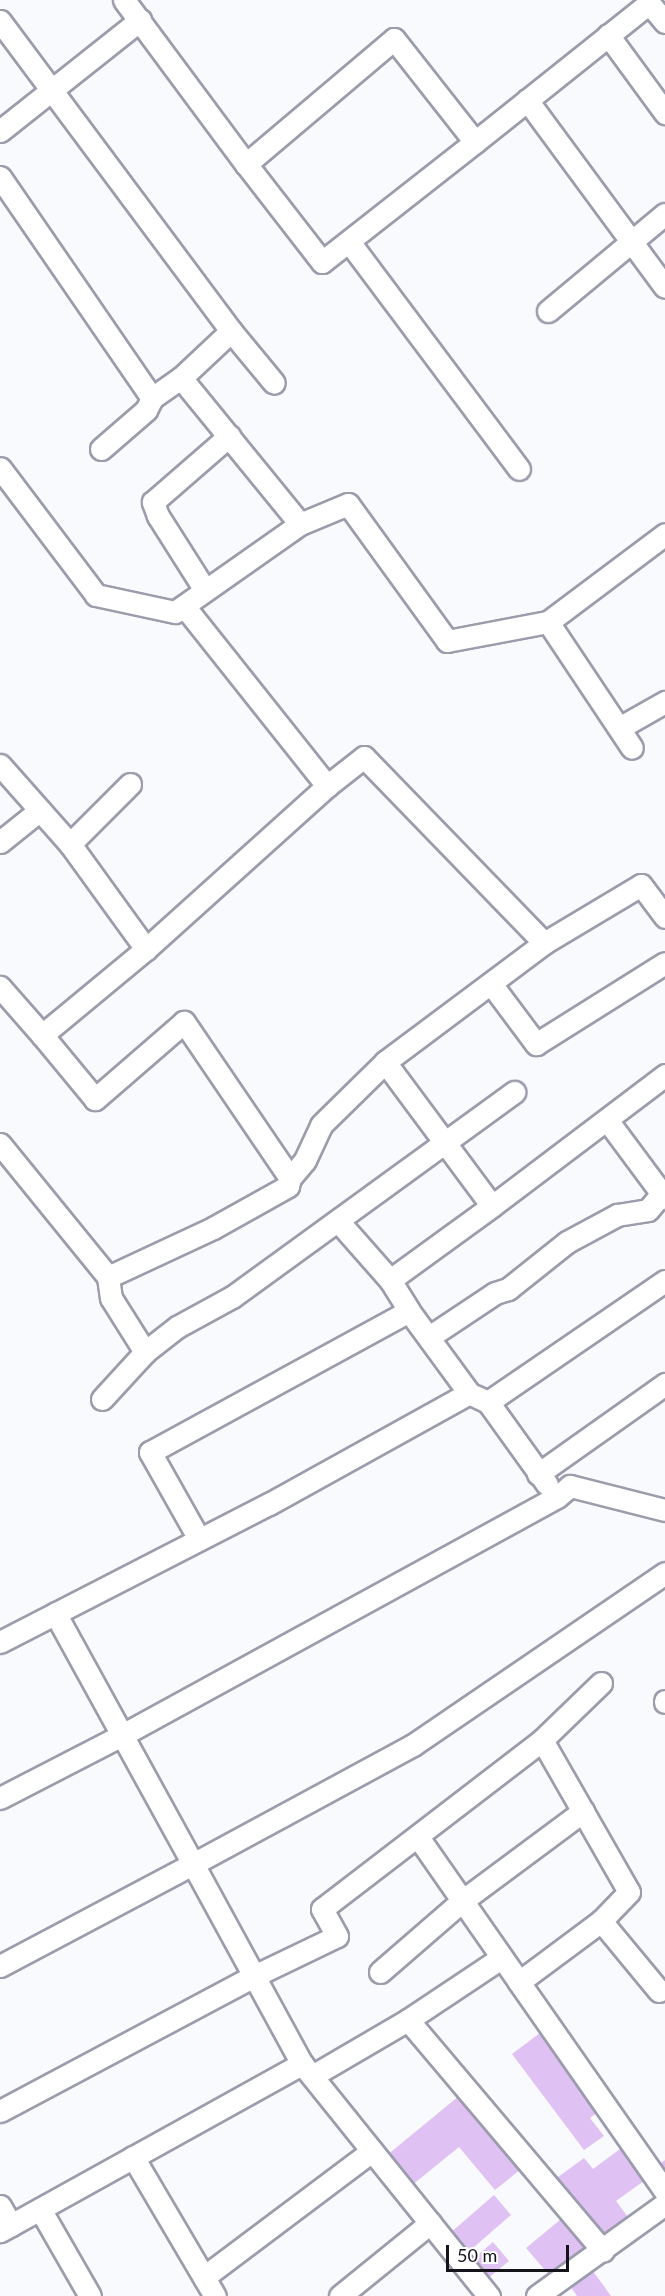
<!DOCTYPE html>
<html>
<head>
<meta charset="utf-8">
<style>
	body { margin:0 }
	#map { position:relative; width:665px; height:2296px; overflow:hidden; background:#f9fafd; font-family:Lato,sans-serif }
	div>[style] { position:absolute }
	.building>* { inset:0; background:#e0c1f3 }
	.roads { filter:drop-shadow(2px 0 #9b9cac) drop-shadow(-2px 0 #9b9cac) drop-shadow(0 2px #9b9cac) drop-shadow(0 -2px #9b9cac) }
	.minor>* { height:21px; margin:-10.5px; padding:0 10.5px; transform-origin:10.5px; border-radius:10.5px; background:#fff }
	span { translate:-50% -50%; white-space:nowrap; text-align:center; line-height:1.15; -webkit-text-stroke:4.5px #fff; paint-order:stroke }
	.scale { position:absolute; left:446px; top:2245px; width:123px; height:27px; box-sizing:border-box; border:3px solid #131319; border-top:0; padding-left:8px; font-size:18px; line-height:21px; white-space:nowrap; color:#131319; -webkit-text-stroke:4px #fff; paint-order:stroke }
</style>
</head>
<body>
<div id="map">
	<div class="building">
		<i style="clip-path:polygon(544px 2030px,603px 2108px,590px 2118px,604px 2136px,584px 2150px,512px 2054px)"></i>
		<i style="clip-path:polygon(465px 2091px,526px 2165px,495px 2190px,459px 2147px,411px 2186px,386px 2156px)"></i>
		<i style="clip-path:polygon(624px 2146px,648px 2178px,616px 2201px,630px 2220px,600px 2242px,554px 2180px,584px 2158px,593px 2169px)"></i>
		<i style="clip-path:polygon(665px 2160px,665px 2175px,658px 2165px)"></i>
		<i style="clip-path:polygon(494px 2195px,511px 2215px,466px 2254px,449px 2234px)"></i>
		<i style="clip-path:polygon(566px 2215px,590px 2243px,550px 2276px,526px 2248px)"></i>
		<i style="clip-path:polygon(493px 2242px,509px 2261px,486px 2280px,471px 2261px)"></i>
		<i style="clip-path:polygon(590px 2267px,611px 2296px,577px 2296px,568px 2283px)"></i>
	</div>
	<div class="roads">
		<div class="minor">
			<i style="left:124px;top:0;width:204px;rotate:53.4deg"></i>
			<i style="left:246px;top:164px;width:124px;rotate:52.2deg"></i>
			<i style="left:322px;top:262px;width:194px;rotate:-38.1deg"></i>
			<i style="left:475px;top:142px;width:131px;rotate:-128.2deg"></i>
			<i style="left:394px;top:39px;width:194px;rotate:139.8deg"></i>
			<i style="left:0;top:21px;width:387px;rotate:53.3deg"></i>
			<i style="left:231px;top:331px;width:69px;rotate:136.8deg"></i>
			<i style="left:181px;top:378px;width:188px;rotate:50.8deg"></i>
			<i style="left:300px;top:524px;width:153px;rotate:144.9deg"></i>
			<i style="left:175px;top:612px;width:81px;rotate:-167.9deg"></i>
			<i style="left:96px;top:595px;width:159px;rotate:-127.1deg"></i>
			<i style="left:608px;top:35px;width:97px;rotate:53.8deg"></i>
			<i style="left:527px;top:100px;width:232px;rotate:53.6deg"></i>
			<i style="left:0;top:131px;width:179px;rotate:-38.4deg"></i>
			<i style="left:475px;top:142px;width:223px;rotate:-38.6deg"></i>
			<i style="left:649px;top:3px;width:25px;rotate:50deg"></i>
			<i style="left:0;top:177px;width:268px;rotate:55.5deg"></i>
			<i style="left:350px;top:243px;width:282px;rotate:53.2deg"></i>
			<i style="left:548px;top:311px;width:152px;rotate:-39.7deg"></i>
			<i style="left:231px;top:331px;width:67px;rotate:50.4deg"></i>
			<i style="left:101px;top:449px;width:60px;rotate:-40.9deg"></i>
			<i style="left:146px;top:410px;width:13px;rotate:-63deg"></i>
			<i style="left:152px;top:398px;width:35px;rotate:-35deg"></i>
			<i style="left:300px;top:524px;width:52px;rotate:-22.6deg"></i>
			<i style="left:348px;top:504px;width:169px;rotate:54.1deg"></i>
			<i style="left:447px;top:641px;width:103px;rotate:-10.7deg"></i>
			<i style="left:548px;top:622px;width:151px;rotate:56.3deg"></i>
			<i style="left:205px;top:590px;width:88px;rotate:-122.4deg"></i>
			<i style="left:158px;top:516px;width:15px;rotate:-110deg"></i>
			<i style="left:153px;top:502px;width:101px;rotate:-41deg"></i>
			<i style="left:184px;top:606px;width:230px;rotate:51.5deg"></i>
			<i style="left:548px;top:622px;width:146px;rotate:-36.9deg"></i>
			<i style="left:619px;top:728px;width:53px;rotate:-29.5deg"></i>
			<i style="left:0;top:765px;width:106px;rotate:48.5deg"></i>
			<i style="left:70px;top:844px;width:130px;rotate:54.1deg"></i>
			<i style="left:146px;top:949px;width:135px;rotate:140.4deg"></i>
			<i style="left:42px;top:1035px;width:64px;rotate:-131.2deg"></i>
			<i style="left:0;top:842px;width:51px;rotate:-38.7deg"></i>
			<i style="left:70px;top:844px;width:85px;rotate:-45deg"></i>
			<i style="left:146px;top:949px;width:244px;rotate:-42deg"></i>
			<i style="left:327px;top:786px;width:47px;rotate:-38.1deg"></i>
			<i style="left:364px;top:757px;width:259px;rotate:45.9deg"></i>
			<i style="left:492px;top:985px;width:74px;rotate:53.3deg"></i>
			<i style="left:536px;top:1044px;width:152px;rotate:-32.1deg"></i>
			<i style="left:385px;top:1062px;width:199px;rotate:-36.8deg"></i>
			<i style="left:544px;top:943px;width:113px;rotate:-30.9deg"></i>
			<i style="left:641px;top:885px;width:40px;rotate:53deg"></i>
			<i style="left:607px;top:1120px;width:97px;rotate:53.4deg"></i>
			<i style="left:0;top:1144px;width:171px;rotate:50.9deg"></i>
			<i style="left:108px;top:1277px;width:116px;rotate:-25deg"></i>
			<i style="left:213px;top:1228px;width:86px;rotate:-29.2deg"></i>
			<i style="left:288px;top:1186px;width:8px;rotate:-76deg"></i>
			<i style="left:290px;top:1178px;width:189px;rotate:-124.2deg"></i>
			<i style="left:184px;top:1022px;width:118px;rotate:139.1deg"></i>
			<i style="left:95px;top:1099px;width:83px;rotate:-129.6deg"></i>
			<i style="left:290px;top:1178px;width:23px;rotate:-50deg"></i>
			<i style="left:305px;top:1160px;width:38px;rotate:-65deg"></i>
			<i style="left:321px;top:1125px;width:90px;rotate:-44.5deg"></i>
			<i style="left:385px;top:1062px;width:179px;rotate:53.4deg"></i>
			<i style="left:492px;top:1206px;width:126px;rotate:144deg"></i>
			<i style="left:390px;top:1280px;width:36px;rotate:58deg"></i>
			<i style="left:492px;top:1206px;width:217px;rotate:-37.1deg"></i>
			<i style="left:338px;top:1221px;width:79px;rotate:48.6deg"></i>
			<i style="left:108px;top:1277px;width:21px;rotate:82deg"></i>
			<i style="left:111px;top:1298px;width:64px;rotate:57.8deg"></i>
			<i style="left:429px;top:1337px;width:79px;rotate:-33.7deg"></i>
			<i style="left:495px;top:1293px;width:14px;rotate:-17deg"></i>
			<i style="left:508px;top:1289px;width:75px;rotate:-38.5deg"></i>
			<i style="left:567px;top:1242px;width:57px;rotate:-28.4deg"></i>
			<i style="left:617px;top:1215px;width:31px;rotate:-9deg"></i>
			<i style="left:648px;top:1210px;width:26px;rotate:-50deg"></i>
			<i style="left:475px;top:1396px;width:14px;rotate:25deg"></i>
			<i style="left:488px;top:1402px;width:101px;rotate:54.3deg"></i>
			<i style="left:102px;top:1399px;width:64px;rotate:-47.5deg"></i>
			<i style="left:145px;top:1352px;width:41px;rotate:-38deg"></i>
			<i style="left:177px;top:1327px;width:63px;rotate:-28.6deg"></i>
			<i style="left:232px;top:1297px;width:349px;rotate:-36deg"></i>
			<i style="left:488px;top:1402px;width:214px;rotate:-34.4deg"></i>
			<i style="left:538px;top:1474px;width:156px;rotate:-35.3deg"></i>
			<i style="left:0;top:1642px;width:302px;rotate:-27.2deg"></i>
			<i style="left:269px;top:1504px;width:229px;rotate:-29deg"></i>
			<i style="left:469px;top:1393px;width:102px;rotate:-126.2deg"></i>
			<i style="left:409px;top:1311px;width:295px;rotate:151.4deg"></i>
			<i style="left:150px;top:1452px;width:100px;rotate:60.6deg"></i>
			<i style="left:665px;top:1702px;width:1px;rotate:-90deg"></i>
			<i style="left:542px;top:1740px;width:82px;rotate:-44deg"></i>
			<i style="left:0;top:1798px;width:140px;rotate:-27.3deg"></i>
			<i style="left:124px;top:1734px;width:494px;rotate:-28.7deg"></i>
			<i style="left:557px;top:1497px;width:17px;rotate:-40deg"></i>
			<i style="left:570px;top:1486px;width:98px;rotate:14.2deg"></i>
			<i style="left:418px;top:1837px;width:177px;rotate:55.1deg"></i>
			<i style="left:0;top:1966px;width:218px;rotate:-27.9deg"></i>
			<i style="left:193px;top:1864px;width:286px;rotate:-118.8deg"></i>
			<i style="left:380px;top:1972px;width:108px;rotate:-40.9deg"></i>
			<i style="left:462px;top:1901px;width:151px;rotate:-36.6deg"></i>
			<i style="left:659px;top:1991px;width:91px;rotate:-129.6deg"></i>
			<i style="left:601px;top:1921px;width:102px;rotate:143.4deg"></i>
			<i style="left:519px;top:1982px;width:255px;rotate:55.1deg"></i>
			<i style="left:408px;top:2020px;width:112px;rotate:-33.7deg"></i>
			<i style="left:303px;top:2065px;width:297px;rotate:51.2deg"></i>
			<i style="left:312px;top:2076px;width:111px;rotate:-30.3deg"></i>
			<i style="left:408px;top:2020px;width:302px;rotate:49.8deg"></i>
			<i style="left:0;top:2111px;width:288px;rotate:-28deg"></i>
			<i style="left:254px;top:1976px;width:92px;rotate:-25.7deg"></i>
			<i style="left:337px;top:1936px;width:31px;rotate:-119deg"></i>
			<i style="left:322px;top:1909px;width:277px;rotate:-37.5deg"></i>
			<i style="left:542px;top:1740px;width:175px;rotate:60.2deg"></i>
			<i style="left:629px;top:1892px;width:40px;rotate:134deg"></i>
			<i style="left:133px;top:2157px;width:161px;rotate:59.5deg"></i>
			<i style="left:0;top:2206px;width:22px;rotate:60deg"></i>
			<i style="left:11px;top:2225px;width:13px;rotate:151deg"></i>
			<i style="left:40px;top:2209px;width:100px;rotate:60.1deg"></i>
			<i style="left:11px;top:2225px;width:333px;rotate:-29deg"></i>
			<i style="left:302px;top:2064px;width:228px;rotate:-118.6deg"></i>
			<i style="left:193px;top:1864px;width:250px;rotate:-28.4deg"></i>
			<i style="left:413px;top:1745px;width:305px;rotate:-34.3deg"></i>
			<i style="left:204px;top:2277px;width:210px;rotate:-36.9deg"></i>
			<i style="left:340px;top:2296px;width:116px;rotate:-39deg"></i>
			<i style="left:537px;top:2296px;width:158px;rotate:-35.7deg"></i>
		</div>
	</div>
	<div class="scale">50 m</div>
</div>
</body>
</html>
